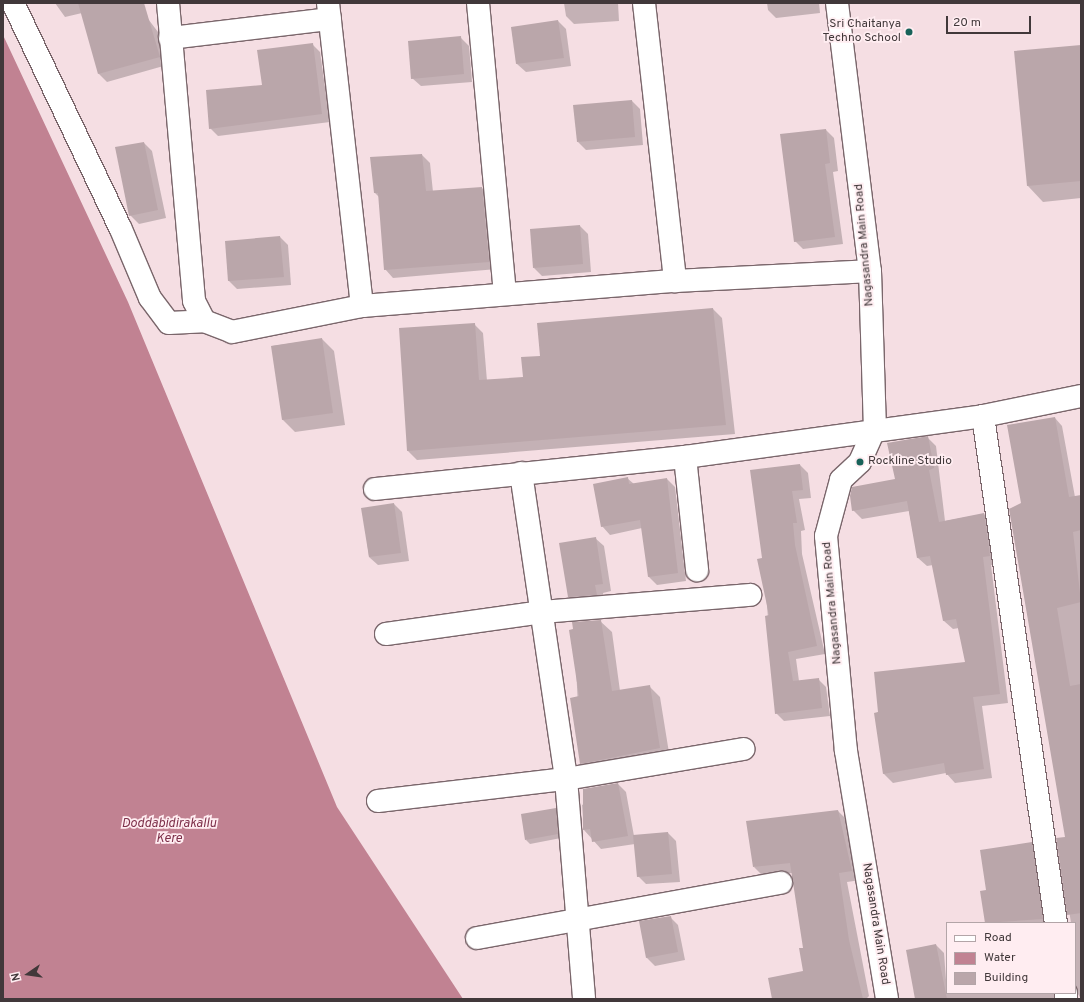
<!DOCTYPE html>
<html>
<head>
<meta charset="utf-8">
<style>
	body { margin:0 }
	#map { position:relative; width:1084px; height:1002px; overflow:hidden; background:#f5dee3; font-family:Overpass,sans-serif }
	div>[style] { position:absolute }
	.water>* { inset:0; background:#c18292 }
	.shadow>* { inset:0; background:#0003 }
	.building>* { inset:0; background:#baa6aa }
	.roads { filter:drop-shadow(1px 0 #7a666b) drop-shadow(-1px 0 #7a666b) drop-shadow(0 1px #7a666b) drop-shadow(0 -1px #7a666b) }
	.minor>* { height:22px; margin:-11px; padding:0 11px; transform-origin:11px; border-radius:11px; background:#fff }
	.dots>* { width:11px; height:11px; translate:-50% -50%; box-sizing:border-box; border:2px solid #ffedf1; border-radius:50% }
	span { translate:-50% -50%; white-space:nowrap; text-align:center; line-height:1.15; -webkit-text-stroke:3.5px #ffedf1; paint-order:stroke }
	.poi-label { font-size:12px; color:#41383a }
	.right { translate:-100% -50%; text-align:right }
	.left { translate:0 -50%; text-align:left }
	.street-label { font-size:12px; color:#41383a }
	.water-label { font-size:13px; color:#7e304a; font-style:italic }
	.frame { position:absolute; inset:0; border:4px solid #41383a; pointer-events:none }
	.legend { position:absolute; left:946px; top:922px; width:130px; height:72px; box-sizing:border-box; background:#ffedf1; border:1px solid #b3a5a8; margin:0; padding:5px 7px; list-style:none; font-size:12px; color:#41383a }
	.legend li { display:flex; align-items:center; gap:8px; height:20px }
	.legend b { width:20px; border:1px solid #b3a5a8 }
	.north { position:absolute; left:8px; top:954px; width:40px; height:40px; -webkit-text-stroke:3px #ffedf1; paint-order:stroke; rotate:257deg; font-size:11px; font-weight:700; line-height:16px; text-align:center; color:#41383a }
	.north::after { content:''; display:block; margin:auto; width:14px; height:18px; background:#41383a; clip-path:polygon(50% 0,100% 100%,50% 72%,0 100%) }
	.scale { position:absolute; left:946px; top:16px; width:85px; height:18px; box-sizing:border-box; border:2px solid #41383a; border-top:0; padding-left:5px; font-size:12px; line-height:14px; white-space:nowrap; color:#41383a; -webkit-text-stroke:3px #ffedf1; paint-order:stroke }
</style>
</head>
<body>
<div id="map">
	<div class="water">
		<i style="clip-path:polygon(3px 35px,128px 302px,337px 807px,463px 999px,3px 999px)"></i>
	</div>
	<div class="shadow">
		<i style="clip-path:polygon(55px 3px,136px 3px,158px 32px,167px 65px,107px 82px,99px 74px,82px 13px,65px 17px)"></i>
		<i style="clip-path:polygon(564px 3px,618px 3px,619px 21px,574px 24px,566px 16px)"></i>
		<i style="clip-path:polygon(767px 3px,819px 3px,820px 13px,776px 18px,768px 10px)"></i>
		<i style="clip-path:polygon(558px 21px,566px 29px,571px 66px,526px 72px,517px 64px,512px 28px)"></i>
		<i style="clip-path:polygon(461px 38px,469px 46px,472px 82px,421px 86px,412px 78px)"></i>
		<i style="clip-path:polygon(312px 44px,320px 52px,330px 122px,218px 136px,210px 128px)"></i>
		<i style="clip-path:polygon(1081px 46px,1081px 198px,1043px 202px,1028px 186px)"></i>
		<i style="clip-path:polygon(632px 101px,640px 109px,643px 145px,586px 150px,578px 142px)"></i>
		<i style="clip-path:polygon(826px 130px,834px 138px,838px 171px,833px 172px,843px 244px,803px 249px,795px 241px)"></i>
		<i style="clip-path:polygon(144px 143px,152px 151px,166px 218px,139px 224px,130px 215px)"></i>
		<i style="clip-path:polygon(422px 155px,430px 163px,433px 192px,482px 188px,490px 196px,497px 269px,393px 278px,385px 269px,379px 197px,375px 193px,372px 158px)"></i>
		<i style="clip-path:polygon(580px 226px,588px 234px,591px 272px,542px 276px,534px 268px)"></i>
		<i style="clip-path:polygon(280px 237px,288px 245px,291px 285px,237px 289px,229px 281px,226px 242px)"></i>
		<i style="clip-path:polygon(713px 309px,722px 318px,735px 434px,417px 460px,408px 451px,400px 329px,474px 324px,483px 333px,487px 381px,524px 378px,541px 357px)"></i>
		<i style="clip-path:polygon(322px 339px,334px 351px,345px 425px,295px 432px,283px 420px,272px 346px)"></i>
		<i style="clip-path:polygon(1055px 418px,1062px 426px,1075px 497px,1081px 496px,1081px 999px,1075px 989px,1075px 923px,1071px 923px,1058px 839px,1066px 838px,1010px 509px,1022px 504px)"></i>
		<i style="clip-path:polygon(927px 437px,936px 446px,945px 521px,984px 514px,993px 523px,999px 564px,991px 565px,1008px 703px,982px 706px,992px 778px,955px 783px,946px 773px,893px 783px,884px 774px,875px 714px,966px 663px,959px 628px,953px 629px,944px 621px,933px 565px,927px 566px,918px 558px,909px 511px,862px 519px,853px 510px,896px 480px)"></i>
		<i style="clip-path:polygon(800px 465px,808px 473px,811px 498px,799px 499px,805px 530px,801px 531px,802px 554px,825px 654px,796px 659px,799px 681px,818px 679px,826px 687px,830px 716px,784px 721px,776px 713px,763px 559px)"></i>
		<i style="clip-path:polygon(627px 478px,634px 484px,667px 479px,675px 487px,686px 581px,657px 585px,649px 577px,642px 528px,610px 535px,602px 526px)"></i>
		<i style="clip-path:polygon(394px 504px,402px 512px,409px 561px,378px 565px,369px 557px,363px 509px)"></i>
		<i style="clip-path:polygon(595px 538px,604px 546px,611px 591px,603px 593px,605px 603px,577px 605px,569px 597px)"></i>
		<i style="clip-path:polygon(600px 621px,612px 632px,620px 691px,649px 686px,660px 697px,670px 759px,593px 774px,581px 763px,574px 630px)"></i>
		<i style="clip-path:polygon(618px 784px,626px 792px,634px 836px,668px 833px,676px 841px,680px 882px,646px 884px,638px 876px,635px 844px,601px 849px,584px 830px,582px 805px)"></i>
		<i style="clip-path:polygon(556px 809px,559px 813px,561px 838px,530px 844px,526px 840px)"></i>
		<i style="clip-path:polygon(838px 811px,847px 820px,861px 880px,847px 882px,869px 996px,866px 999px,773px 999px,804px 971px,805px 948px,792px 873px,763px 876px,754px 867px)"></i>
		<i style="clip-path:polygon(1031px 843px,1039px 850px,1049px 923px,986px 923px,981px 892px,987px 891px)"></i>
		<i style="clip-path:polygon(670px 917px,678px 925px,685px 960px,655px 966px,647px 958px,640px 922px)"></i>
		<i style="clip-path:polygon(936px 945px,944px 953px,947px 993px,1066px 993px,1062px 999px,916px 999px)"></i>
	</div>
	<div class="building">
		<i style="clip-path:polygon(78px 3px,144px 3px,160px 57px,98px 74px)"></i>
		<i style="clip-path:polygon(558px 20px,564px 58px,516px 64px,511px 27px)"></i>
		<i style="clip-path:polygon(461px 36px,464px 74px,411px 79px,408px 41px)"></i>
		<i style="clip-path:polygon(313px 43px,322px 114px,209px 129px,206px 90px,262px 85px,257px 50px)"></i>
		<i style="clip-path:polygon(1081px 45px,1081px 181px,1027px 186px,1014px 51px)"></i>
		<i style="clip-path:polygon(632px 100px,635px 137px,577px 142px,573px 105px)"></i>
		<i style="clip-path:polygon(826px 129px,830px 163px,825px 164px,835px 237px,794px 242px,780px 134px)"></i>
		<i style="clip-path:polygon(144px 142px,158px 210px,129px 216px,115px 147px)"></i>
		<i style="clip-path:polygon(422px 154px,426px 191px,482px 187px,489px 262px,384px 270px,378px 193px,374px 193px,370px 157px)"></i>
		<i style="clip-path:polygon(580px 225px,583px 264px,533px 268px,530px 229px)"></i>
		<i style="clip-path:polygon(280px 236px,284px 277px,228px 281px,225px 241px)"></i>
		<i style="clip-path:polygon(713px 308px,726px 425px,407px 451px,399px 328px,475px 323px,479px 380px,523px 377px,521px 357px,540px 356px,537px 323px)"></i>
		<i style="clip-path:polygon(322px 338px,333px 413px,282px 420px,271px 346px)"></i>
		<i style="clip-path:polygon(1055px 417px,1069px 497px,1081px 495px,1081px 530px,1073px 532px,1081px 602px,1057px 608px,1070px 686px,1081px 684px,1081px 913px,1067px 915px,1056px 838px,1065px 837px,1009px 509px,1021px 503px,1007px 425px)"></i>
		<i style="clip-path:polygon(928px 436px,934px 468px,929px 470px,939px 522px,984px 513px,990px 556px,983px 557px,1000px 694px,973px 697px,984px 769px,946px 775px,944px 763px,883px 774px,874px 713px,878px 712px,874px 672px,965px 662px,956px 619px,943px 621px,930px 556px,917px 558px,907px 501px,852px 511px,850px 496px,852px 487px,895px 479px,887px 443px)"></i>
		<i style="clip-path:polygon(800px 464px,803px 490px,792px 491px,797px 523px,793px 523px,795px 545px,817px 646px,788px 652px,793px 681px,819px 678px,822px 708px,775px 714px,765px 616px,769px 615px,757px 559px,762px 558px,750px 470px)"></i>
		<i style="clip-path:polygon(628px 477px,629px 484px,667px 478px,678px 573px,648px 577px,640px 520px,601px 527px,593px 484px)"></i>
		<i style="clip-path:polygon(394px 503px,401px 553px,369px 557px,361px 508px)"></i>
		<i style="clip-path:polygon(596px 537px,603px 584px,595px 585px,597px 595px,568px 597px,559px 543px)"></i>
		<i style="clip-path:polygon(601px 620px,612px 691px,650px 685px,660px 748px,580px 764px,570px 698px,579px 696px,569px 630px,573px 629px,572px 622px)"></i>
		<i style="clip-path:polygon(618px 783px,628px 836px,592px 842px,590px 829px,583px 830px,583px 789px)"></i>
		<i style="clip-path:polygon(556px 808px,558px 834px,525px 840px,521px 814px)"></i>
		<i style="clip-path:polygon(838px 810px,852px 871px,839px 873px,849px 940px,863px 999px,772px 999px,768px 978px,803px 971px,799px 948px,803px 948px,790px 863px,753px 867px,746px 821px)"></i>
		<i style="clip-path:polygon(668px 832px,672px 874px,637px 877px,633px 835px)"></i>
		<i style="clip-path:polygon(1032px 842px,1043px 919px,985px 923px,980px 891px,986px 890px,980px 850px)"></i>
		<i style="clip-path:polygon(671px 916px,678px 952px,646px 958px,639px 921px)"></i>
		<i style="clip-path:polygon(936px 944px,947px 999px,915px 999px,906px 950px)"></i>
	</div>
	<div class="roads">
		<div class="minor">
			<i style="left:13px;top:3px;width:248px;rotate:64.5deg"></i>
			<i style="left:120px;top:227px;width:77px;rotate:67.1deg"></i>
			<i style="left:150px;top:298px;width:31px;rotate:53deg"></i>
			<i style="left:169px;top:323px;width:35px;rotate:-3deg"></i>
			<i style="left:168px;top:3px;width:299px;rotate:85deg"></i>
			<i style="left:194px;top:301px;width:22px;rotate:63deg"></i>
			<i style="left:204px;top:321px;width:30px;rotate:21deg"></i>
			<i style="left:232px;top:332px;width:133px;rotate:-11.3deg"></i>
			<i style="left:362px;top:306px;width:314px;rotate:-4.6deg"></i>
			<i style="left:675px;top:281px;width:195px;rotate:-2.9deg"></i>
			<i style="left:328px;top:3px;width:305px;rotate:83.6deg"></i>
			<i style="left:478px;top:3px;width:292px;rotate:84.7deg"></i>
			<i style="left:644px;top:3px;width:280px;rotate:83.6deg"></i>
			<i style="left:837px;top:3px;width:270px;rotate:83deg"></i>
			<i style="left:870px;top:271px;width:157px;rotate:88.2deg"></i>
			<i style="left:875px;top:428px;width:37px;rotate:114deg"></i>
			<i style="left:860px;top:462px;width:26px;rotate:137deg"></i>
			<i style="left:841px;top:480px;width:58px;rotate:105deg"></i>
			<i style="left:826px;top:536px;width:216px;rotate:84.7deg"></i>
			<i style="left:846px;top:751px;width:251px;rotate:80.6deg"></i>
			<i style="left:170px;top:38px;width:161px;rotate:-6.8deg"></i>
			<i style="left:983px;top:416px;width:512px;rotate:81.81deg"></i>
			<i style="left:685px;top:457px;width:114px;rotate:83.9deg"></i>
			<i style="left:521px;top:473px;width:309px;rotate:81.6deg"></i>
			<i style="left:566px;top:779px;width:221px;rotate:85.3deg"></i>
			<i style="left:375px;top:489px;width:312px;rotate:-5.9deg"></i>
			<i style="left:685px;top:457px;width:301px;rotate:-7.8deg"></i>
			<i style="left:983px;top:416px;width:100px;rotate:-11.5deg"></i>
			<i style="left:386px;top:634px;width:158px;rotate:-8deg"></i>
			<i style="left:542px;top:612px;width:209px;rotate:-4.7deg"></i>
			<i style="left:378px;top:801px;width:189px;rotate:-6.7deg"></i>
			<i style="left:566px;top:779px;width:180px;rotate:-9.6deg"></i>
			<i style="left:477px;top:938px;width:309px;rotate:-10.3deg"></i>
			<i style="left:1066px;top:993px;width:6px;rotate:90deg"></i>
		</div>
	</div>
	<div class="dots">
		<i style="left:909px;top:32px;background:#186259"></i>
		<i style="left:860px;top:462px;background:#186259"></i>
	</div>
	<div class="poi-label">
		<span class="right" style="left:901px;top:32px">Sri Chaitanya<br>Techno School</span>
		<span class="left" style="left:868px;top:462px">Rockline Studio</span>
	</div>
	<div class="street-label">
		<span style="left:865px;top:245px;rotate:-95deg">Nagasandra Main Road</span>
		<span style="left:833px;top:603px;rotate:-95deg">Nagasandra Main Road</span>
		<span style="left:875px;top:924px;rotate:81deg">Nagasandra Main Road</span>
	</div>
	<div class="water-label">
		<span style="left:169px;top:832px">Doddabidirakallu<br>Kere</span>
	</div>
	<div class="frame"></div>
	<ul class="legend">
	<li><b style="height:5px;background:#fff"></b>Road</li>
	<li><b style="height:11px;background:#c18292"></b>Water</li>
	<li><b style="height:11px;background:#baa6aa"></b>Building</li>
	</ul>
	<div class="north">N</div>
	<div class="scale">20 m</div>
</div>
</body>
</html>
